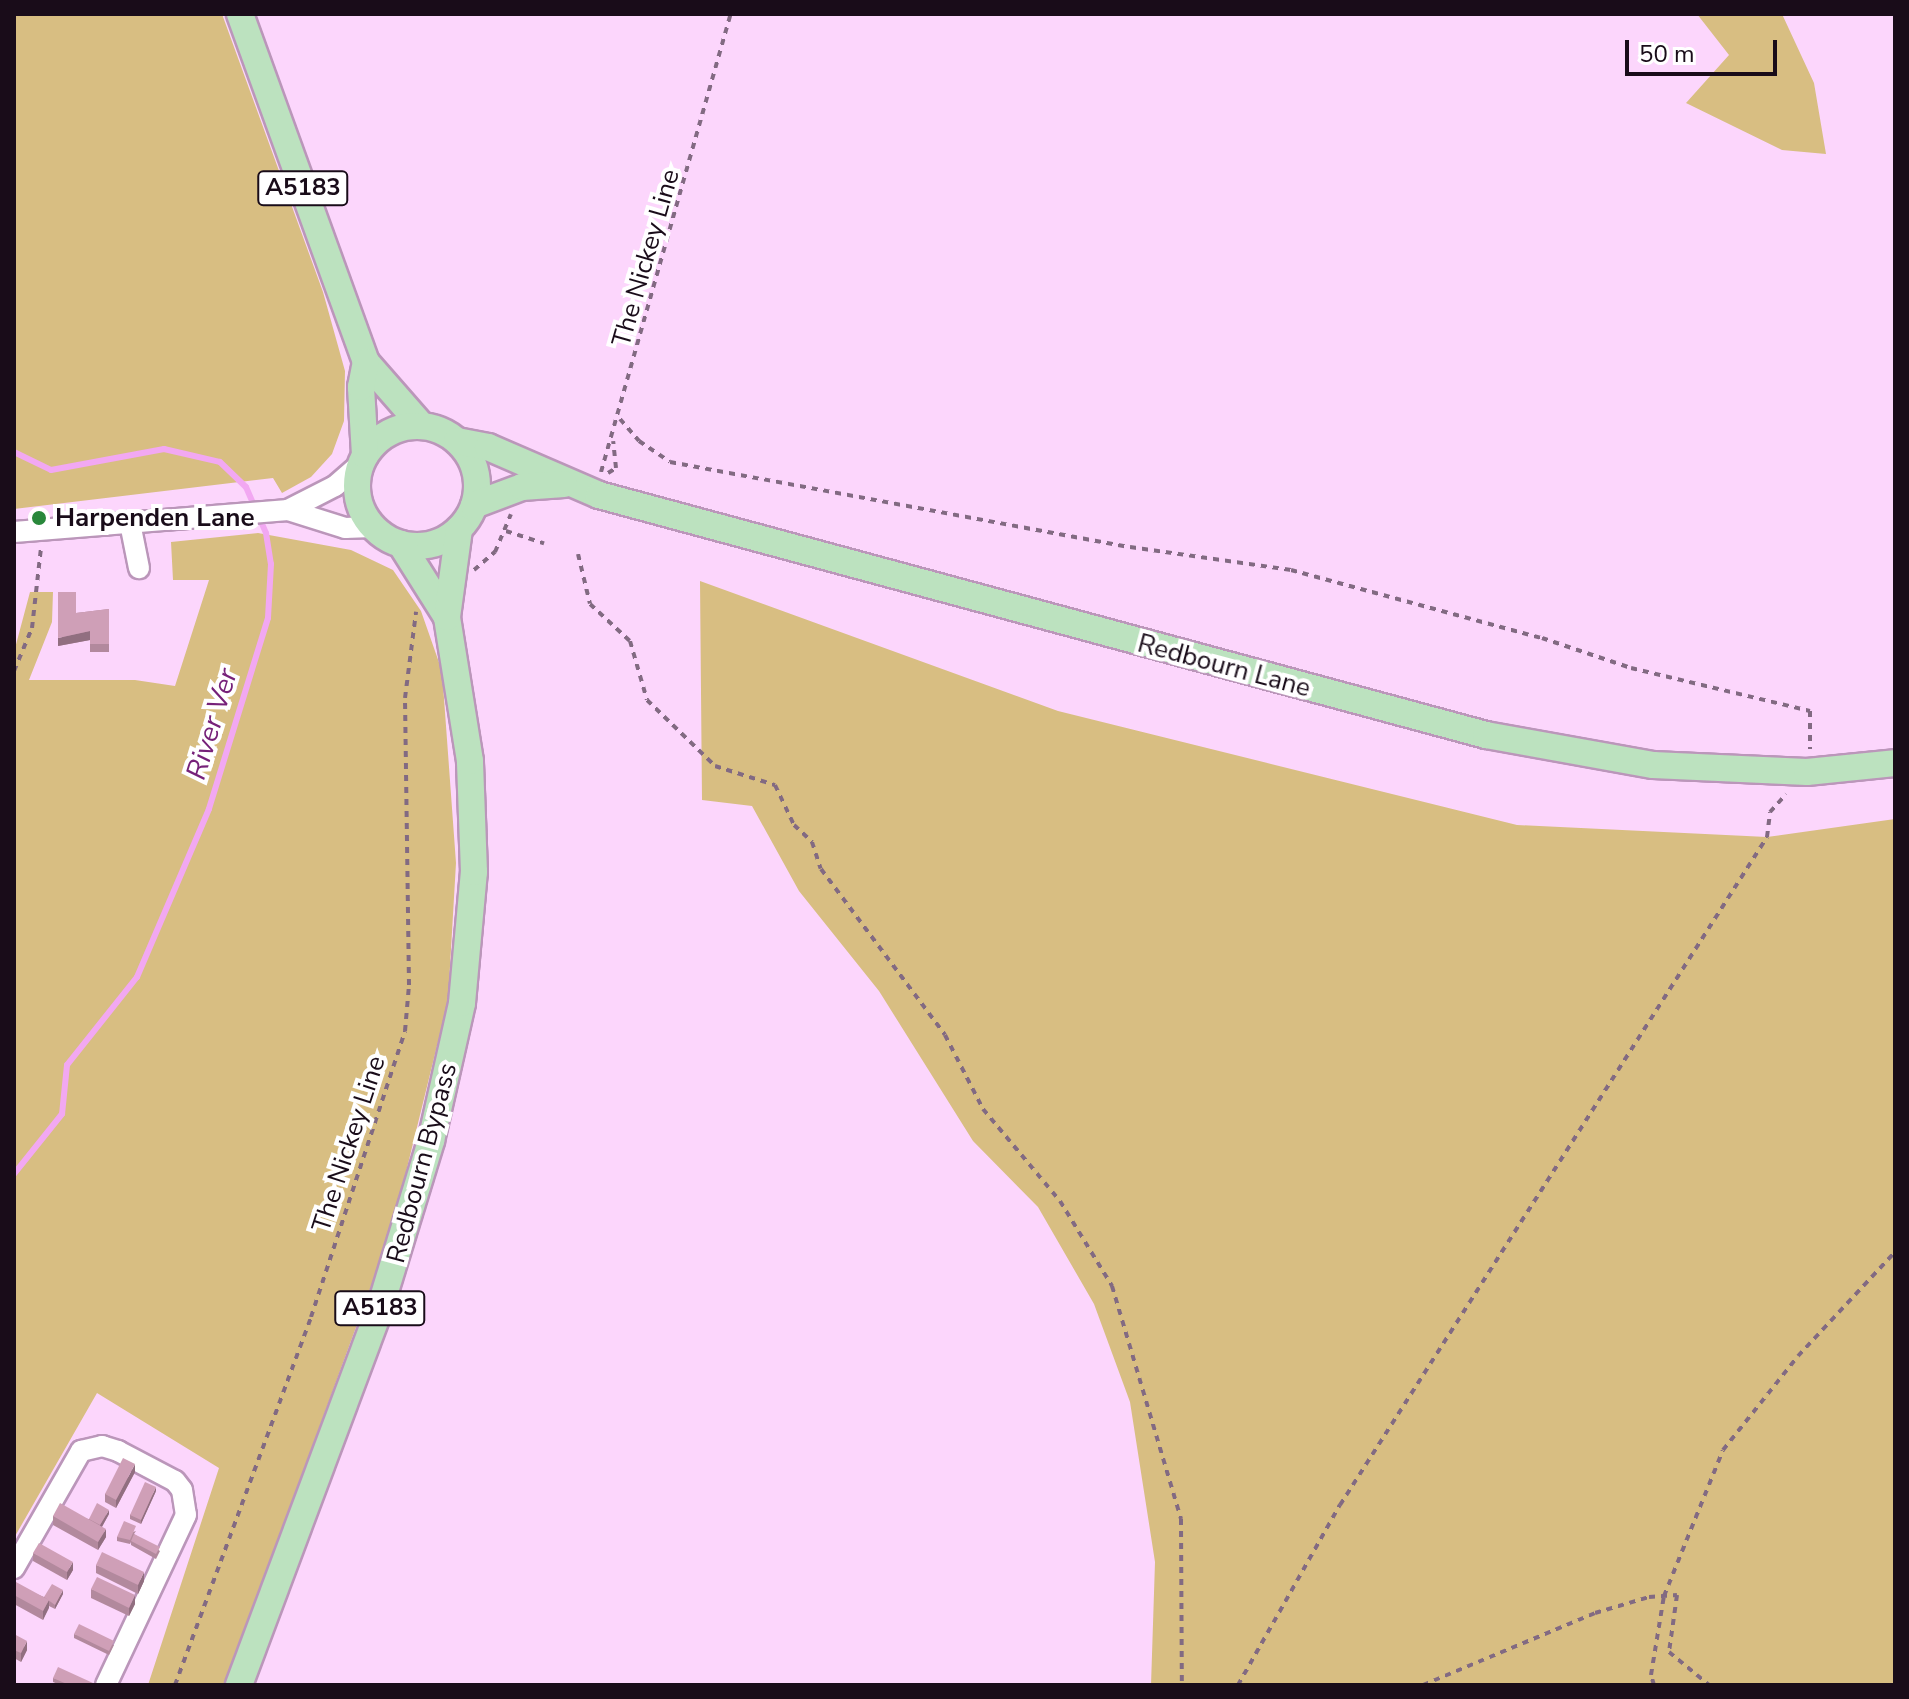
<!DOCTYPE html>
<html>
<head>
<meta charset="utf-8">
<style>
	body { margin:0 }
	#map { position:relative; width:1909px; height:1699px; overflow:hidden; background:#fcd6fc; font-family:"Nunito Sans",sans-serif }
	div>[style] { position:absolute }
	.green>* { inset:0; background:#d8be82 }
	.stream>* { height:6px; margin:-3px; padding:0 3px; transform-origin:3px; border-radius:3px; background:#f2a8f2 }
	.path>* { height:4px; margin-top:-2px; transform-origin:0; background:repeating-linear-gradient(90deg,#826a82 0 6px,transparent 0 12px) }
	.roads { filter:drop-shadow(2px 0 #bb96ba) drop-shadow(-2px 0 #bb96ba) drop-shadow(0 2px #bb96ba) drop-shadow(0 -2px #bb96ba) }
	.minor>* { height:20px; margin:-10px; padding:0 10px; transform-origin:10px; border-radius:10px; background:#fff }
	.major>* { height:26px; margin:-13px; padding:0 13px; transform-origin:13px; border-radius:13px; background:#bce2bf }
	.major>.ring { margin:-13px; padding:0; box-sizing:content-box; background:none; border:26px solid #bce2bf; border-radius:50% }
	.wall>* { inset:0; background:#b2899d }
	.shaded-wall>* { inset:0; background:#916f80 }
	.building>* { inset:0; background:#cf9fb7 }
	.dots>* { width:22px; height:22px; translate:-50% -50%; box-sizing:border-box; border:4px solid #fff; border-radius:50% }
	span { translate:-50% -50%; white-space:nowrap; text-align:center; line-height:1.15; -webkit-text-stroke:8px #fff; paint-order:stroke }
	.shield-label span { padding:2px 6px; background:#fff; border:2px solid; border-radius:6px; -webkit-text-stroke-width:0 }
	.shield-label { font-size:24px; color:#190c19; font-weight:700 }
	.street-label { font-size:26px; color:#190c19 }
	.poi-label { font-size:26px; color:#190c19; font-weight:700 }
	.left { translate:0 -50%; text-align:left }
	.water-label { font-size:28px; color:#762179; font-style:italic }
	.frame { position:absolute; inset:0; border:16px solid #190c19; pointer-events:none }
	.scale { position:absolute; left:1625px; top:40px; width:152px; height:36px; box-sizing:border-box; border:4px solid #190c19; border-top:0; padding-left:10px; font-size:24px; line-height:28px; white-space:nowrap; color:#190c19; -webkit-text-stroke:6px #fff; paint-order:stroke }
</style>
</head>
<body>
<div id="map">
	<div class="green">
		<i style="clip-path:polygon(14px 14px,222px 14px,323px 292px,345px 371px,344px 421px,332px 454px,311px 477px,282px 493px,273px 478px,14px 509px)"></i>
		<i style="clip-path:polygon(1697px 14px,1782px 14px,1814px 83px,1826px 154px,1782px 150px,1686px 103px,1729px 55px)"></i>
		<i style="clip-path:polygon(258px 533px,351px 550px,393px 570px,421px 611px,442px 671px,456px 863px,448px 1001px,392px 1229px,225px 1685px,148px 1685px,219px 1468px,97px 1393px,14px 1538px,14px 652px,30px 592px,53px 592px,52px 622px,29px 680px,135px 680px,175px 686px,209px 580px,173px 580px,171px 542px)"></i>
		<i style="clip-path:polygon(700px 581px,1058px 711px,1517px 825px,1767px 837px,1895px 819px,1895px 1685px,1151px 1685px,1155px 1562px,1130px 1402px,1094px 1304px,1038px 1207px,973px 1141px,879px 991px,799px 891px,752px 806px,702px 800px)"></i>
	</div>
	<div class="stream">
		<i style="left:14px;top:452px;width:41px;rotate:25.9deg"></i>
		<i style="left:51px;top:470px;width:115px;rotate:-10.5deg"></i>
		<i style="left:164px;top:449px;width:57px;rotate:13.1deg"></i>
		<i style="left:220px;top:462px;width:36px;rotate:44deg"></i>
		<i style="left:246px;top:487px;width:50px;rotate:66.5deg"></i>
		<i style="left:266px;top:533px;width:31px;rotate:81deg"></i>
		<i style="left:271px;top:564px;width:54px;rotate:93.2deg"></i>
		<i style="left:268px;top:618px;width:200px;rotate:107.2deg"></i>
		<i style="left:209px;top:809px;width:183px;rotate:113.2deg"></i>
		<i style="left:137px;top:977px;width:112px;rotate:128.5deg"></i>
		<i style="left:67px;top:1065px;width:49px;rotate:95.8deg"></i>
		<i style="left:62px;top:1114px;width:77px;rotate:128.7deg"></i>
	</div>
	<div class="path">
		<i style="left:620px;top:419px;width:29px;rotate:49deg"></i>
		<i style="left:639px;top:441px;width:37px;rotate:34deg"></i>
		<i style="left:670px;top:462px;width:468px;rotate:10.5deg"></i>
		<i style="left:1130px;top:547px;width:163px;rotate:8.1deg"></i>
		<i style="left:1291px;top:570px;width:260px;rotate:15.2deg"></i>
		<i style="left:1542px;top:638px;width:94px;rotate:18.6deg"></i>
		<i style="left:1631px;top:668px;width:184px;rotate:13.5deg"></i>
		<i style="left:1810px;top:711px;width:38px;rotate:90deg"></i>
		<i style="left:601px;top:472px;width:476px;rotate:-74.2deg"></i>
		<i style="left:608px;top:473px;width:9px;rotate:-32deg"></i>
		<i style="left:616px;top:468px;width:27px;rotate:-96deg"></i>
		<i style="left:506px;top:531px;width:40px;rotate:18deg"></i>
		<i style="left:578px;top:554px;width:51px;rotate:76.5deg"></i>
		<i style="left:590px;top:604px;width:54px;rotate:42.8deg"></i>
		<i style="left:630px;top:641px;width:61px;rotate:73.9deg"></i>
		<i style="left:647px;top:700px;width:95px;rotate:44.1deg"></i>
		<i style="left:715px;top:766px;width:63px;rotate:17.6deg"></i>
		<i style="left:775px;top:785px;width:44px;rotate:64.6deg"></i>
		<i style="left:794px;top:825px;width:25px;rotate:43deg"></i>
		<i style="left:812px;top:842px;width:28px;rotate:72deg"></i>
		<i style="left:821px;top:869px;width:207px;rotate:53.2deg"></i>
		<i style="left:945px;top:1035px;width:83px;rotate:62.8deg"></i>
		<i style="left:983px;top:1109px;width:120px;rotate:50.1deg"></i>
		<i style="left:1060px;top:1201px;width:100px;rotate:58.5deg"></i>
		<i style="left:1112px;top:1286px;width:243px;rotate:73.5deg"></i>
		<i style="left:1181px;top:1519px;width:166px;rotate:89.7deg"></i>
		<i style="left:474px;top:570px;width:28px;rotate:-41deg"></i>
		<i style="left:495px;top:552px;width:41px;rotate:-67.2deg"></i>
		<i style="left:14px;top:671px;width:47px;rotate:-67.3deg"></i>
		<i style="left:32px;top:628px;width:81px;rotate:-83.6deg"></i>
		<i style="left:175px;top:1685px;width:392px;rotate:-69.7deg"></i>
		<i style="left:311px;top:1317px;width:301px;rotate:-71.8deg"></i>
		<i style="left:405px;top:1031px;width:46px;rotate:-85deg"></i>
		<i style="left:409px;top:985px;width:287px;rotate:-90.8deg"></i>
		<i style="left:405px;top:698px;width:87px;rotate:-82.7deg"></i>
		<i style="left:1238px;top:1685px;width:207px;rotate:-60.5deg"></i>
		<i style="left:1340px;top:1505px;width:793px;rotate:-57.41deg"></i>
		<i style="left:1767px;top:837px;width:25px;rotate:-83deg"></i>
		<i style="left:1770px;top:812px;width:24px;rotate:-48deg"></i>
		<i style="left:1423px;top:1685px;width:186px;rotate:-22.7deg"></i>
		<i style="left:1595px;top:1613px;width:56px;rotate:-16.5deg"></i>
		<i style="left:1649px;top:1597px;width:28px;rotate:-4deg"></i>
		<i style="left:1677px;top:1595px;width:58px;rotate:98deg"></i>
		<i style="left:1669px;top:1652px;width:52px;rotate:39.5deg"></i>
		<i style="left:1654px;top:1685px;width:10px;rotate:-107deg"></i>
		<i style="left:1651px;top:1675px;width:80px;rotate:-80.7deg"></i>
		<i style="left:1664px;top:1596px;width:157px;rotate:-68deg"></i>
		<i style="left:1723px;top:1450px;width:120px;rotate:-51.4deg"></i>
		<i style="left:1798px;top:1356px;width:142px;rotate:-47deg"></i>
	</div>
	<div class="roads">
		<div class="minor">
			<i style="left:288px;top:510px;width:60px;rotate:17.5deg"></i>
			<i style="left:345px;top:528px;width:27px;rotate:-2deg"></i>
			<i style="left:130px;top:523px;width:46px;rotate:78.7deg"></i>
			<i style="left:14px;top:532px;width:275px;rotate:-4.6deg"></i>
			<i style="left:288px;top:510px;width:53px;rotate:-27.1deg"></i>
			<i style="left:335px;top:486px;width:35px;rotate:-41deg"></i>
			<i style="left:14px;top:1568px;width:135px;rotate:-60.2deg"></i>
			<i style="left:81px;top:1451px;width:22px;rotate:-13deg"></i>
			<i style="left:102px;top:1446px;width:17px;rotate:17deg"></i>
			<i style="left:118px;top:1451px;width:64px;rotate:27.8deg"></i>
			<i style="left:175px;top:1481px;width:11px;rotate:52deg"></i>
			<i style="left:182px;top:1490px;width:25px;rotate:81deg"></i>
			<i style="left:186px;top:1515px;width:188px;rotate:115.2deg"></i>
		</div>
		<div class="major">
			<i style="left:240px;top:14px;width:370px;rotate:70.1deg"></i>
			<i style="left:366px;top:362px;width:85px;rotate:48.8deg"></i>
			<i class="ring" style="left:357px;top:426px;width:94px;height:94px"></i>
			<i style="left:457px;top:441px;width:32px;rotate:11deg"></i>
			<i style="left:488px;top:447px;width:121px;rotate:23.4deg"></i>
			<i style="left:599px;top:495px;width:919px;rotate:15.14deg"></i>
			<i style="left:1486px;top:735px;width:170px;rotate:10.2deg"></i>
			<i style="left:1653px;top:765px;width:154px;rotate:2.6deg"></i>
			<i style="left:1807px;top:772px;width:88px;rotate:-5.8deg"></i>
			<i style="left:365px;top:455px;width:68px;rotate:-93.4deg"></i>
			<i style="left:361px;top:387px;width:25px;rotate:-79deg"></i>
			<i style="left:474px;top:505px;width:51px;rotate:-20.6deg"></i>
			<i style="left:522px;top:487px;width:42px;rotate:-4.1deg"></i>
			<i style="left:401px;top:544px;width:86px;rotate:57.8deg"></i>
			<i style="left:239px;top:1685px;width:403px;rotate:-69.5deg"></i>
			<i style="left:380px;top:1308px;width:175px;rotate:-73deg"></i>
			<i style="left:431px;top:1141px;width:141px;rotate:-77.3deg"></i>
			<i style="left:462px;top:1003px;width:132px;rotate:-84.8deg"></i>
			<i style="left:474px;top:872px;width:111px;rotate:-92.1deg"></i>
			<i style="left:470px;top:761px;width:146px;rotate:-99.1deg"></i>
			<i style="left:447px;top:617px;width:89px;rotate:-82.2deg"></i>
		</div>
	</div>
	<div class="wall">
		<i style="clip-path:polygon(109px 609px,109px 652px,90px 652px,90px 640px,58px 646px,76px 613px)"></i>
		<i style="clip-path:polygon(135px 1472px,116px 1508px,105px 1502px,105px 1494px)"></i>
		<i style="clip-path:polygon(156px 1491px,141px 1524px,130px 1519px,130px 1515px)"></i>
		<i style="clip-path:polygon(109px 1514px,102px 1527px,106px 1537px,98px 1550px,53px 1525px,53px 1516px,89px 1519px)"></i>
		<i style="clip-path:polygon(136px 1531px,134px 1534px,160px 1551px,156px 1559px,131px 1545px,131px 1542px,130px 1544px,117px 1541px,117px 1537px)"></i>
		<i style="clip-path:polygon(33px 1553px,73px 1570px,67px 1580px,33px 1561px)"></i>
		<i style="clip-path:polygon(96px 1565px,144px 1581px,138px 1594px,96px 1573px)"></i>
		<i style="clip-path:polygon(14px 1585px,44px 1597px,63px 1594px,55px 1609px,49px 1606px,43px 1620px,14px 1604px)"></i>
		<i style="clip-path:polygon(91px 1589px,135px 1604px,129px 1616px,91px 1598px)"></i>
		<i style="clip-path:polygon(14px 1634px,27px 1650px,21px 1662px,14px 1658px)"></i>
		<i style="clip-path:polygon(74px 1634px,114px 1645px,109px 1655px,74px 1638px)"></i>
		<i style="clip-path:polygon(53px 1678px,93px 1685px,60px 1685px,53px 1682px)"></i>
	</div>
	<div class="shaded-wall">
		<i style="clip-path:polygon(90px 631px,90px 640px,58px 646px,58px 638px)"></i>
		<i style="clip-path:polygon(135px 1464px,135px 1472px,116px 1508px,116px 1500px)"></i>
		<i style="clip-path:polygon(156px 1487px,156px 1491px,141px 1524px,141px 1520px)"></i>
		<i style="clip-path:polygon(109px 1510px,109px 1514px,100px 1530px,100px 1525px)"></i>
		<i style="clip-path:polygon(106px 1529px,106px 1537px,98px 1550px,98px 1542px)"></i>
		<i style="clip-path:polygon(73px 1562px,73px 1570px,67px 1580px,67px 1572px)"></i>
		<i style="clip-path:polygon(144px 1572px,144px 1581px,138px 1594px,138px 1585px)"></i>
		<i style="clip-path:polygon(63px 1590px,63px 1594px,55px 1609px,55px 1605px)"></i>
		<i style="clip-path:polygon(135px 1595px,135px 1604px,129px 1616px,129px 1608px)"></i>
		<i style="clip-path:polygon(49px 1600px,49px 1608px,43px 1620px,43px 1611px)"></i>
		<i style="clip-path:polygon(27px 1641px,27px 1650px,21px 1662px,21px 1653px)"></i>
	</div>
	<div class="building">
		<i style="clip-path:polygon(58px 592px,76px 592px,76px 613px,109px 609px,109px 644px,90px 644px,90px 631px,58px 638px)"></i>
		<i style="clip-path:polygon(123px 1458px,135px 1464px,116px 1500px,105px 1494px)"></i>
		<i style="clip-path:polygon(145px 1482px,156px 1487px,141px 1520px,130px 1515px)"></i>
		<i style="clip-path:polygon(60px 1503px,106px 1529px,98px 1542px,53px 1516px)"></i>
		<i style="clip-path:polygon(97px 1503px,109px 1510px,100px 1525px,89px 1519px)"></i>
		<i style="clip-path:polygon(124px 1521px,136px 1526px,130px 1540px,117px 1537px)"></i>
		<i style="clip-path:polygon(134px 1534px,160px 1547px,156px 1554px,131px 1541px)"></i>
		<i style="clip-path:polygon(39px 1543px,73px 1562px,67px 1572px,33px 1553px)"></i>
		<i style="clip-path:polygon(102px 1552px,144px 1572px,138px 1585px,96px 1565px)"></i>
		<i style="clip-path:polygon(97px 1577px,135px 1595px,129px 1608px,91px 1589px)"></i>
		<i style="clip-path:polygon(16px 1582px,49px 1600px,43px 1611px,14px 1595px,14px 1585px)"></i>
		<i style="clip-path:polygon(52px 1584px,63px 1590px,55px 1605px,44px 1597px)"></i>
		<i style="clip-path:polygon(79px 1624px,114px 1641px,109px 1651px,74px 1634px)"></i>
		<i style="clip-path:polygon(14px 1634px,27px 1641px,21px 1653px,14px 1650px)"></i>
		<i style="clip-path:polygon(58px 1667px,93px 1683px,92px 1685px,69px 1685px,53px 1678px)"></i>
	</div>
	<div class="dots">
		<i style="left:39px;top:518px;background:#29883b"></i>
	</div>
	<div class="shield-label">
		<span style="left:303px;top:188px">A5183</span>
		<span style="left:380px;top:1308px">A5183</span>
	</div>
	<div class="street-label">
		<span style="left:646px;top:258px;rotate:-74deg">The Nickey Line</span>
		<span style="left:1224px;top:666px;rotate:15deg">Redbourn Lane</span>
		<span style="left:349px;top:1144px;rotate:-72deg">The Nickey Line</span>
		<span style="left:422px;top:1163px;rotate:-75deg">Redbourn Bypass</span>
	</div>
	<div class="poi-label">
		<span class="left" style="left:55px;top:518px">Harpenden Lane</span>
	</div>
	<div class="water-label">
		<span style="left:212px;top:724px;rotate:-73deg">River Ver</span>
	</div>
	<div class="frame"></div>
	<div class="scale">50 m</div>
</div>
</body>
</html>
